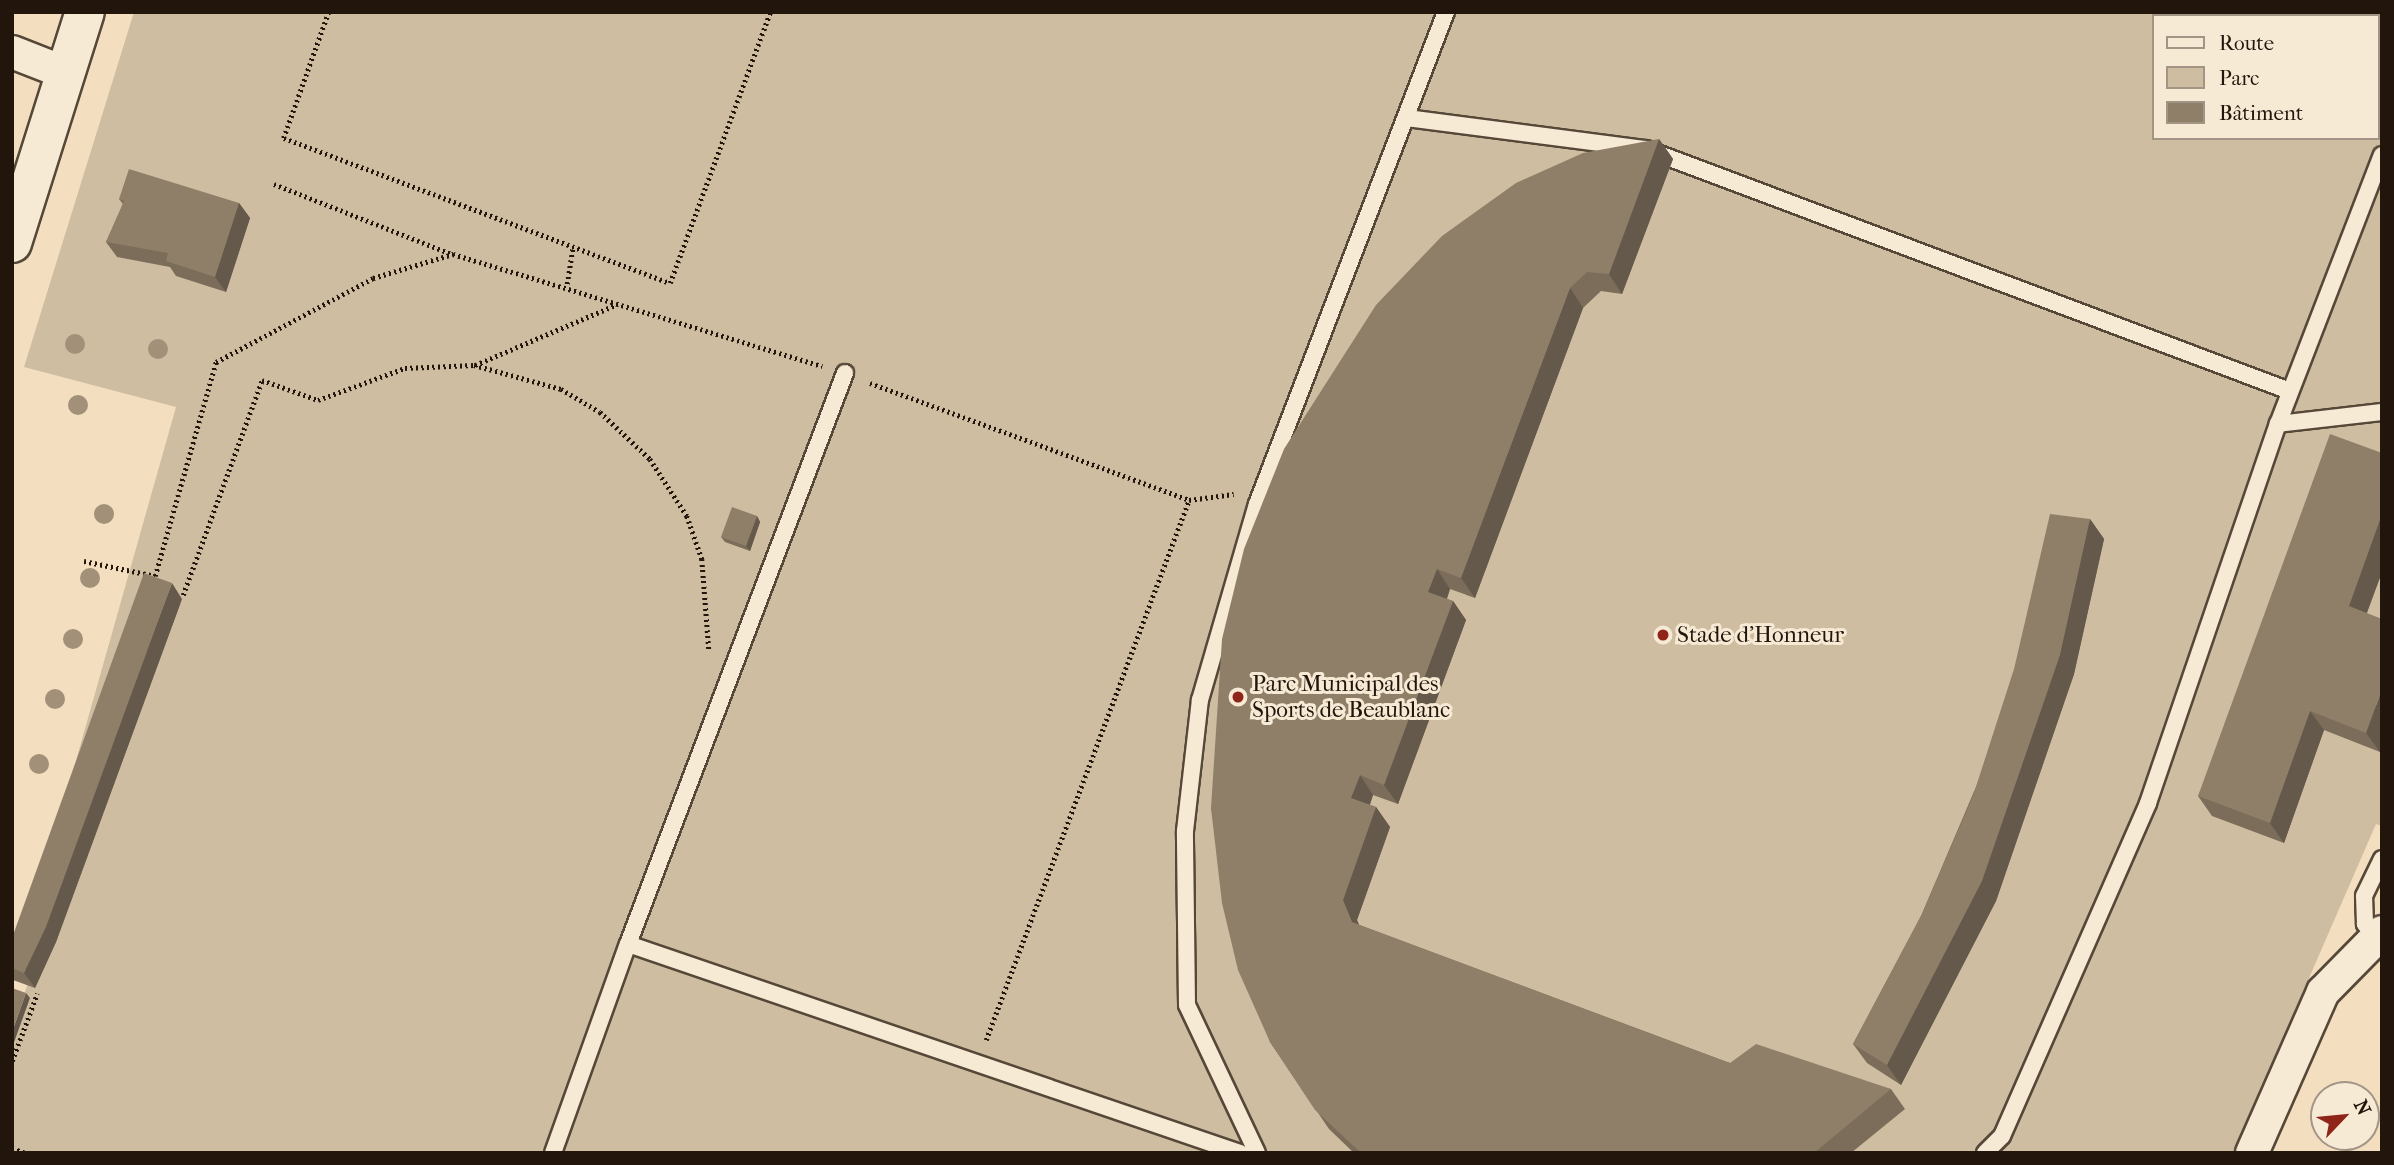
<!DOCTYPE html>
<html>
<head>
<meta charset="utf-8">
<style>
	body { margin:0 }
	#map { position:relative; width:2394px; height:1165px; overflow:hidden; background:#f3dfbf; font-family:"IM FELL French Canon",serif }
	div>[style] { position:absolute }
	.green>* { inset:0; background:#cfbda1 }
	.path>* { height:4.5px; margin-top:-2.25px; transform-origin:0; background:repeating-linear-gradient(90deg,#22160c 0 2px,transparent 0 5.5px) }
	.roads { filter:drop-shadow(2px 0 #564839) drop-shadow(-2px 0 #564839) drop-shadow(0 2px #564839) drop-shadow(0 -2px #564839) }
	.lane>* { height:16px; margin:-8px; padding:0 8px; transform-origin:8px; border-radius:8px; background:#f7ead5 }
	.street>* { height:32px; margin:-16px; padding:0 16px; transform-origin:16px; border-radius:16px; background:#f7ead5 }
	.secondary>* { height:38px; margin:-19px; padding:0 19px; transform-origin:19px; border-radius:19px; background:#f7ead5 }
	.trees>* { width:20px; height:20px; margin:-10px; border-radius:50%; background:#a29079 }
	.wall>* { inset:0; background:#7b6d5a }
	.shaded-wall>* { inset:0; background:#64594a }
	.building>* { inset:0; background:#8f7f69 }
	.dots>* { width:19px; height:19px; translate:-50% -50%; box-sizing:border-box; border:4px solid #f7ead5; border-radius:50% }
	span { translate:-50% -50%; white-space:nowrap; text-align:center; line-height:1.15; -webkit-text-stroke:6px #f7ead5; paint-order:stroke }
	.poi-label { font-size:23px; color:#22160c }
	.left { translate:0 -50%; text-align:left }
	.frame { position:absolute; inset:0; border:14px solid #22160c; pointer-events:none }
	.legend { position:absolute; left:2152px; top:14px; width:228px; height:126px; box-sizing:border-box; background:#f7ead5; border:2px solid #a29585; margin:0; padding:9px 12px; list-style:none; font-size:21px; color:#22160c }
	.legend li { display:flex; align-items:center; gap:14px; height:35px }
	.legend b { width:35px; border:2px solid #a29585 }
	.north { position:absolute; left:2310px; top:1081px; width:70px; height:70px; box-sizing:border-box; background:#f7ead5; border:2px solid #a29585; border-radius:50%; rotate:64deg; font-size:19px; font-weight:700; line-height:28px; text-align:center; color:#22160c }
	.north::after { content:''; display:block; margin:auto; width:24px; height:32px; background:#8f2418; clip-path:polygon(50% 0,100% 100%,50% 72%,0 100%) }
</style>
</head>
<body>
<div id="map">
	<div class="green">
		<i style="clip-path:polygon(evenodd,134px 12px,2382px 12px,2382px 826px,2376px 824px,2233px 1153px,12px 1153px,12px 1034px,49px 915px,34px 909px,176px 407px,24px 367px,134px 12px,2154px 16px,2378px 16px,2378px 138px,2154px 138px,2154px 16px)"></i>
	</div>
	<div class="path">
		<i style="left:329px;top:12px;width:134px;rotate:109.7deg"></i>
		<i style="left:284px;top:138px;width:412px;rotate:20.6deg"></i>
		<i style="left:670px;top:283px;width:289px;rotate:-69.7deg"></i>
		<i style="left:274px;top:184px;width:191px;rotate:21.5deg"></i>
		<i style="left:567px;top:284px;width:36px;rotate:-81deg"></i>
		<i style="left:475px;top:365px;width:155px;rotate:-23.1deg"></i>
		<i style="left:870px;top:383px;width:340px;rotate:20.1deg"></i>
		<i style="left:1189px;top:500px;width:45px;rotate:-7.6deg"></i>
		<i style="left:84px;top:561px;width:73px;rotate:11.9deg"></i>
		<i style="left:155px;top:576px;width:223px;rotate:-74.1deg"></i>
		<i style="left:216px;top:362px;width:178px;rotate:-28.1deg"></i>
		<i style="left:373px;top:278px;width:84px;rotate:-16.7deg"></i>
		<i style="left:453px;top:254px;width:386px;rotate:16.9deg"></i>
		<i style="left:183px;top:595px;width:229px;rotate:-69.8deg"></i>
		<i style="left:262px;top:380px;width:59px;rotate:19.7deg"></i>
		<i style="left:318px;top:400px;width:93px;rotate:-20.2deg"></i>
		<i style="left:405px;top:368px;width:69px;rotate:-2.5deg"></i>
		<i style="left:474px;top:365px;width:90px;rotate:15.4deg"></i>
		<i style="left:561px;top:389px;width:45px;rotate:30.5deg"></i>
		<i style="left:600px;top:412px;width:69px;rotate:43.2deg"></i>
		<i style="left:650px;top:459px;width:68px;rotate:57deg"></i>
		<i style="left:687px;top:516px;width:46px;rotate:70.8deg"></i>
		<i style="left:702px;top:559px;width:91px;rotate:85.6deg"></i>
		<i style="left:986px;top:1040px;width:577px;rotate:-69.4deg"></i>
		<i style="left:12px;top:1061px;width:72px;rotate:-69.5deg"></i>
		<i style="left:12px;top:1148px;width:15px;rotate:20deg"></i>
	</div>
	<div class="roads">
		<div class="lane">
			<i style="left:1407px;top:118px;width:241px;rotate:7.4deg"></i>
			<i style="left:1646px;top:149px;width:688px;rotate:20.6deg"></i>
			<i style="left:845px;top:373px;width:611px;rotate:110.81deg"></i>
			<i style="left:628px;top:944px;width:647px;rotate:18.86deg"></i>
			<i style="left:2278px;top:424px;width:288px;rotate:-68.9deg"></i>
			<i style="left:2375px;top:936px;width:16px;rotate:-130deg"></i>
			<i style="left:2365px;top:924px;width:28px;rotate:-92deg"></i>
			<i style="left:2364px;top:896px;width:41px;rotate:-64.1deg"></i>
			<i style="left:553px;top:1153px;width:222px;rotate:-70.3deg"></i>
			<i style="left:1257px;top:1153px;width:164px;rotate:-115.3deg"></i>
			<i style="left:1187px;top:1005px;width:174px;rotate:-90.7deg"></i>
			<i style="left:1185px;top:831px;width:132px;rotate:-83.5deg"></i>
			<i style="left:1200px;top:700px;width:204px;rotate:-73.8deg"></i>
			<i style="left:1257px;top:504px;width:527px;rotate:-68.99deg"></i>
			<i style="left:1985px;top:1153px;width:24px;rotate:-45deg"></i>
			<i style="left:2002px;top:1136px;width:364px;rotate:-66.3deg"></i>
			<i style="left:2148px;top:803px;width:401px;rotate:-71.1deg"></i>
			<i style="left:2278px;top:424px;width:105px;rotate:-6.6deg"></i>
		</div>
		<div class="street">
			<i style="left:12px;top:52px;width:58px;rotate:21.3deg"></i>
			<i style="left:2252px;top:1153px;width:176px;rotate:-66.2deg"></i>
			<i style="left:2323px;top:992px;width:84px;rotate:-45.5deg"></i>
		</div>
		<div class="secondary">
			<i style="left:12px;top:243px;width:242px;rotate:-72.5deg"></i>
		</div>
	</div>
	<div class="trees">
		<i style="left:75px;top:344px"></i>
		<i style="left:158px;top:349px"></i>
		<i style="left:78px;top:405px"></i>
		<i style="left:104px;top:514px"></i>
		<i style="left:90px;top:578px"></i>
		<i style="left:73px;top:639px"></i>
		<i style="left:55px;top:699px"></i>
		<i style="left:39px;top:764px"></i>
	</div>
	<div class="wall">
		<i style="clip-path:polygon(1659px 139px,1673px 159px,1622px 294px,1601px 291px,1583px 308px,1475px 598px,1450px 589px,1447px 599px,1453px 601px,1466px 620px,1398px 804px,1373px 795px,1370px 805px,1376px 807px,1390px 827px,1357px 920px,1359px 925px,1730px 1063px,1891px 1089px,1905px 1109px,1851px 1153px,1354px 1153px,1329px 1129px,1270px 1042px,1211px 808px)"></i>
		<i style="clip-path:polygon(119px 199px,239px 203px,250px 218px,226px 292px,176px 276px,170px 267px,117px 257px,106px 242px,123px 204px)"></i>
		<i style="clip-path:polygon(2382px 453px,2382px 572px,2367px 613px,2380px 752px,2324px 730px,2284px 843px,2212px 816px,2198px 796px)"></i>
		<i style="clip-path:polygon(757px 516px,760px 522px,750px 551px,725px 542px,721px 537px)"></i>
		<i style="clip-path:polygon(2090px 519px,2104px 539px,2074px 674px,1996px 901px,1901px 1085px,1867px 1063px,1853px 1044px,1921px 916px)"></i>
		<i style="clip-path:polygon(182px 599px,56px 942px,35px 988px,13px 980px,12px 979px,12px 938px)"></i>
	</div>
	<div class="shaded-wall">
		<i style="clip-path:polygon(1659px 139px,1673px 159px,1622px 294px,1609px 274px)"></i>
		<i style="clip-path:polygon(239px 203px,250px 218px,226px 292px,215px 277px)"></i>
		<i style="clip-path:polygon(1570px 288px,1583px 308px,1475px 598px,1461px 578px)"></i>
		<i style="clip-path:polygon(2382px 514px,2382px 572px,2362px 625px,2349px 606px)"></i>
		<i style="clip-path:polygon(757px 516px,760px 522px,750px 551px,746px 546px)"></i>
		<i style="clip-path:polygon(2090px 519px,2104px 539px,2074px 674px,1996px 901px,1901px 1085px,1887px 1065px)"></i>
		<i style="clip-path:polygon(1437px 569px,1450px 589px,1442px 611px,1428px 592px)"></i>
		<i style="clip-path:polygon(172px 583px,182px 599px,56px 942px,35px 988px,24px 973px)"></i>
		<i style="clip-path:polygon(1453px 601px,1466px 620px,1398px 804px,1384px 785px)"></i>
		<i style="clip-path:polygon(2382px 689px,2382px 748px,2380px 752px,2366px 733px)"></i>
		<i style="clip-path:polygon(2310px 711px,2324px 730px,2284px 843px,2270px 823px)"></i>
		<i style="clip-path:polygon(1360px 775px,1373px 795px,1365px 818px,1351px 798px)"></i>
		<i style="clip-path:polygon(1376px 807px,1390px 827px,1357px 920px,1366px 942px,1352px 922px,1343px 900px)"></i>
		<i style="clip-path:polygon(26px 993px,30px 998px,12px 1048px,12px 1032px)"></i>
	</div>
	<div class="building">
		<i style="clip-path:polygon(1659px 139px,1609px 274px,1587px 272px,1570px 288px,1461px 578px,1437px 569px,1428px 592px,1453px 601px,1384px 785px,1360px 775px,1351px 798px,1376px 807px,1343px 900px,1352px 922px,1730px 1063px,1756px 1044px,1891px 1089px,1814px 1153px,1361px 1153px,1315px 1110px,1270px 1042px,1238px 970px,1222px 903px,1211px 808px,1222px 639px,1244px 549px,1284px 449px,1376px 305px,1442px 236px,1516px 183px,1583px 153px)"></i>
		<i style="clip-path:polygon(129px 169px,239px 203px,215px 277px,166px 261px,168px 253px,106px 242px,124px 201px,119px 199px)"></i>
		<i style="clip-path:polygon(2330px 434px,2382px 453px,2382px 514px,2349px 606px,2382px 619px,2382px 689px,2366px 733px,2310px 711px,2270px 823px,2198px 796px)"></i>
		<i style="clip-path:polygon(732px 507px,757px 516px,746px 546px,721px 537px)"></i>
		<i style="clip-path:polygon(2050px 514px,2090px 519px,2060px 655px,1982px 881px,1887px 1065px,1853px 1044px,1921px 916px,1973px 796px,2014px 669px)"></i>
		<i style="clip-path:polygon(144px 573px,172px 583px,46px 927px,24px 973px,12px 968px,12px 938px)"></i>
		<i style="clip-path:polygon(12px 988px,26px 993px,12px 1032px)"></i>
	</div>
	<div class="dots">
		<i style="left:1663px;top:635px;background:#8f2418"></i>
		<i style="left:1238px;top:697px;background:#8f2418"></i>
	</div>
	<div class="poi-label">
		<span class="left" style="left:1677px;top:635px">Stade d'Honneur</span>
		<span class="left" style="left:1252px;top:697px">Parc Municipal des<br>Sports de Beaublanc</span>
	</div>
	<div class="frame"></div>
	<ul class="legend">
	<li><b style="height:9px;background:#f7ead5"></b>Route</li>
	<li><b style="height:19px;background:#cfbda1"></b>Parc</li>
	<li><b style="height:19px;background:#8f7f69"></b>Bâtiment</li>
	</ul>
	<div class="north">N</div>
</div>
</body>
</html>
